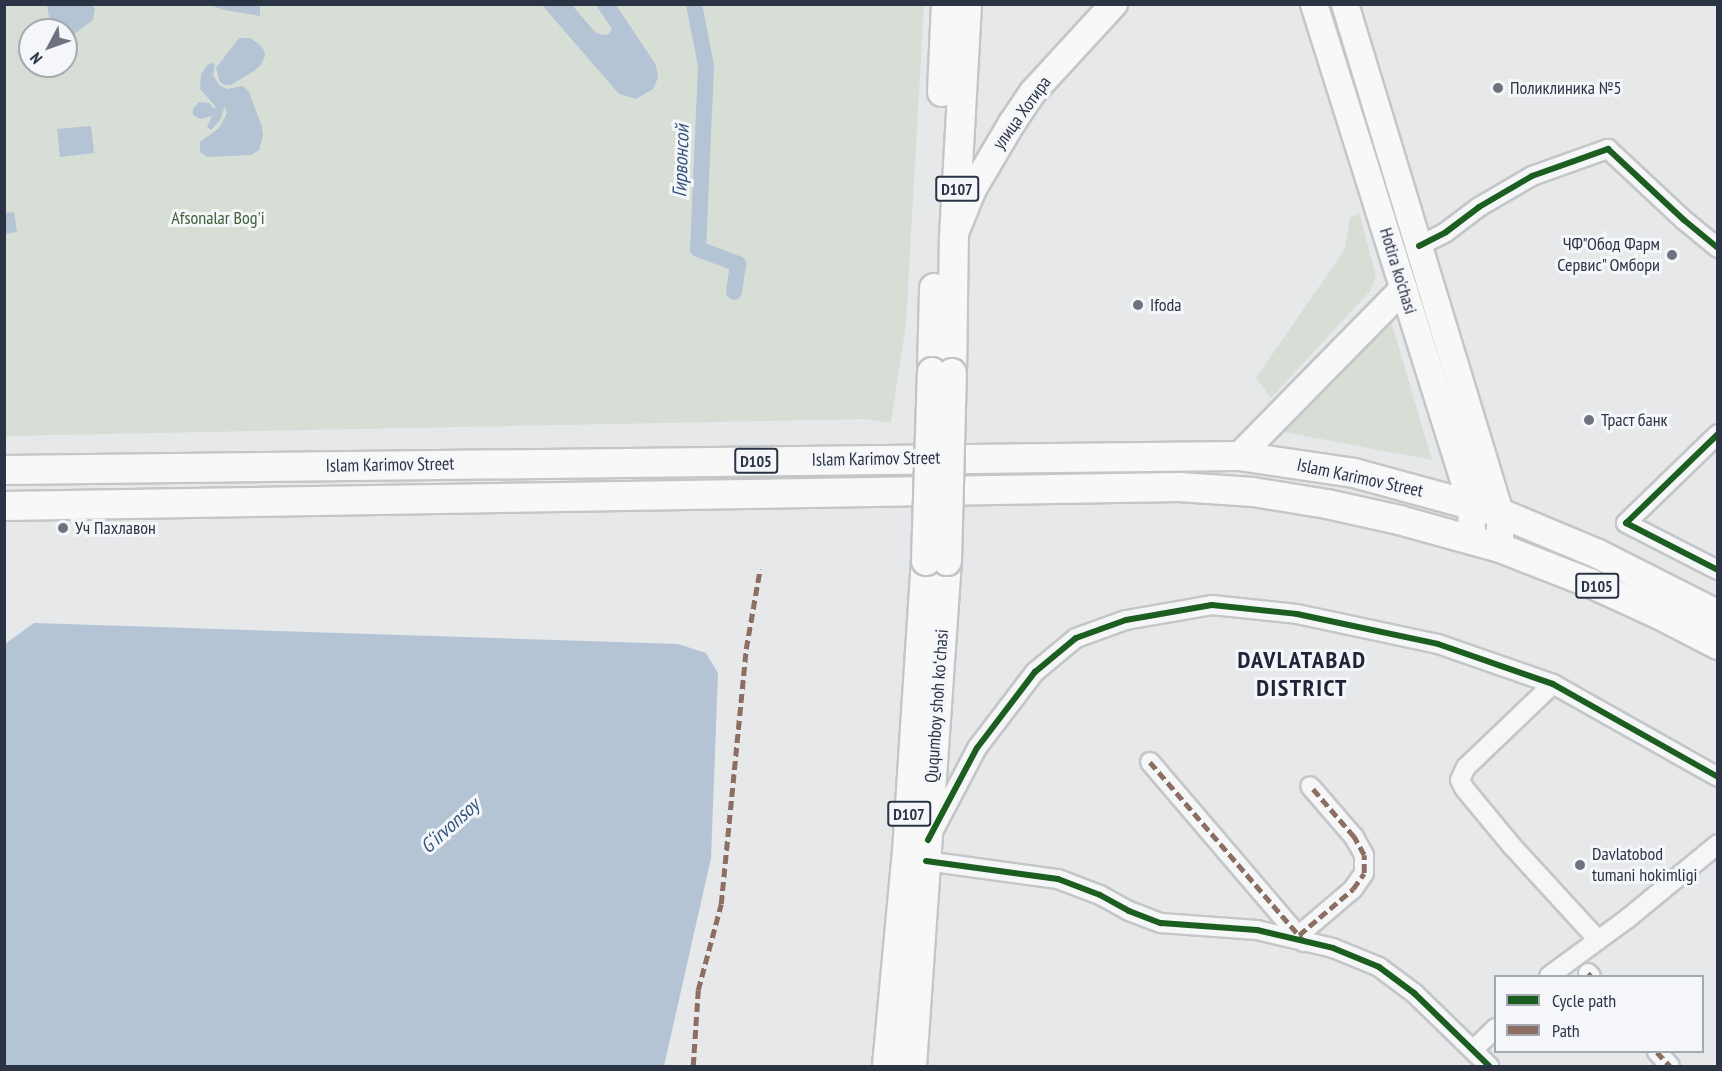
<!DOCTYPE html>
<html>
<head>
<meta charset="utf-8">
<style>
	body { margin:0 }
	#map { position:relative; width:1722px; height:1071px; overflow:hidden; background:#e6e8ea; font-family:"PT Sans Narrow",sans-serif }
	div>[style] { position:absolute }
	.green>* { inset:0; background:#d6ded6 }
	.water>* { inset:0; background:#b4c4d5 }
	.canal>* { height:16px; margin:-8px; padding:0 8px; transform-origin:8px; border-radius:8px; background:#b4c4d5 }
	.roads { filter:drop-shadow(2px 0 #c4c6c8) drop-shadow(-2px 0 #c4c6c8) drop-shadow(0 2px #c4c6c8) drop-shadow(0 -2px #c4c6c8) }
	.minor>* { height:18px; margin:-9px; padding:0 9px; transform-origin:9px; border-radius:9px; background:#f5f6f7 }
	.secondary>* { height:26px; margin:-13px; padding:0 13px; transform-origin:13px; border-radius:13px; background:#f8f8f8 }
	.primary>* { height:28px; margin:-14px; padding:0 14px; transform-origin:14px; border-radius:14px; background:#f8f8f8 }
	.bridges { filter:drop-shadow(2px 0 #c2c5c8) drop-shadow(-2px 0 #c2c5c8) drop-shadow(0 2px #c2c5c8) drop-shadow(0 -2px #c2c5c8) }
	.primary-bridge>* { height:28px; margin:-14px; padding:0 14px; transform-origin:14px; border-radius:14px; background:#f8f8f8 }
	.quiet>* { height:4.5px; margin-top:-2.25px; transform-origin:0; background:repeating-linear-gradient(90deg,#8d6e63 0 9px,transparent 0 13.5px) }
	.cycleway>* { height:6px; margin:-3px; padding:0 3px; transform-origin:3px; border-radius:3px; background:#1b5e20 }
	.dots>* { width:16px; height:16px; translate:-50% -50%; box-sizing:border-box; border:3px solid #f4f6f9; border-radius:50% }
	span { translate:-50% -50%; white-space:nowrap; text-align:center; line-height:1.15; -webkit-text-stroke:6px #f4f6f9; paint-order:stroke }
	.shield-label span { padding:2px 4px; background:#f4f6f9; border:2px solid; border-radius:4px; -webkit-text-stroke-width:0 }
	.shield-label { font-size:16px; color:#2b3445; font-weight:700 }
	.poi-label { font-size:18px; color:#2b3445 }
	.left { translate:0 -50%; text-align:left }
	.right { translate:-100% -50%; text-align:right }
	.street-label { font-size:18px; color:#2b3445 }
	.park-label { font-size:18px; color:#3f6138 }
	.water-label { font-size:20px; color:#34527a; font-style:italic }
	.district-label { font-size:24px; color:#1d2536; font-weight:700; letter-spacing:1.5px }
	.frame { position:absolute; inset:0; border:6px solid #2b3445; pointer-events:none }
	.legend { position:absolute; left:1494px; top:975px; width:210px; height:78px; box-sizing:border-box; background:#f4f6f9; border:2px solid #a4a8b1; margin:0; padding:8px 10px; list-style:none; font-size:18px; color:#2b3445 }
	.legend li { display:flex; align-items:center; gap:12px; height:30px }
	.legend b { width:30px; border:2px solid #a4a8b1 }
	.north { position:absolute; left:18px; top:18px; width:60px; height:60px; box-sizing:border-box; background:#f4f6f9; border:2px solid #a4a8b1; border-radius:50%; rotate:229deg; font-size:16px; font-weight:700; line-height:24px; text-align:center; color:#2b3445 }
	.north::after { content:''; display:block; margin:auto; width:21px; height:27px; background:#6c737f; clip-path:polygon(50% 0,100% 100%,50% 72%,0 100%) }
</style>
</head>
<body>
<div id="map">
	<div class="green">
		<i style="clip-path:polygon(evenodd,4px 5px,924px 5px,906px 323px,891px 423px,865px 419px,5px 436px,4px 5px,30px 30px,66px 30px,66px 66px,30px 66px,30px 30px)"></i>
		<i style="clip-path:polygon(1359px 213px,1376px 276px,1370px 291px,1271px 398px,1256px 378px,1345px 249px,1350px 218px)"></i>
		<i style="clip-path:polygon(1391px 321px,1432px 460px,1284px 432px)"></i>
	</div>
	<div class="water">
		<i style="clip-path:polygon(47px 5px,92px 5px,95px 9px,93px 20px,73px 35px,66px 35px,66px 30px,58px 30px,55px 27px,49px 17px)"></i>
		<i style="clip-path:polygon(210px 5px,260px 5px,260px 16px,224px 10px)"></i>
		<i style="clip-path:polygon(542px 5px,572px 5px,595px 32px,602px 35px,609px 34px,612px 29px,596px 5px,616px 5px,656px 65px,658px 78px,653px 89px,636px 99px,619px 94px)"></i>
		<i style="clip-path:polygon(239px 38px,250px 38px,259px 44px,264px 50px,265px 56px,261px 65px,254px 71px,231px 85px,225px 85px,220px 82px,216px 68px)"></i>
		<i style="clip-path:polygon(212px 63px,215px 65px,213px 75px,219px 85px,227px 89px,243px 86px,249px 92px,262px 127px,263px 136px,259px 150px,251px 155px,207px 157px,200px 152px,200px 142px,219px 128px,227px 113px,225px 106px,220px 120px,211px 130px,207px 127px,212px 116px,201px 119px,193px 115px,193px 109px,199px 102px,209px 103px,214px 109px,216px 107px,200px 89px,201px 75px,207px 65px)"></i>
		<i style="clip-path:polygon(91px 126px,94px 153px,60px 157px,57px 129px)"></i>
		<i style="clip-path:polygon(14px 212px,17px 232px,5px 234px,5px 213px)"></i>
		<i style="clip-path:polygon(34px 623px,678px 644px,706px 653px,718px 673px,711px 858px,664px 1066px,5px 1066px,5px 644px)"></i>
	</div>
	<div class="canal">
		<i style="left:694px;top:4px;width:63px;rotate:79deg"></i>
		<i style="left:706px;top:66px;width:183px;rotate:92.5deg"></i>
		<i style="left:698px;top:249px;width:43px;rotate:20.6deg"></i>
		<i style="left:738px;top:264px;width:28px;rotate:98deg"></i>
	</div>
	<div class="roads">
		<div class="minor">
			<i style="left:1419px;top:246px;width:30px;rotate:-27deg"></i>
			<i style="left:1446px;top:232px;width:41px;rotate:-37.1deg"></i>
			<i style="left:1479px;top:207px;width:61px;rotate:-30.3deg"></i>
			<i style="left:1532px;top:176px;width:81px;rotate:-19.6deg"></i>
			<i style="left:1608px;top:149px;width:104px;rotate:43.1deg"></i>
			<i style="left:1684px;top:220px;width:44px;rotate:39.5deg"></i>
			<i style="left:1718px;top:434px;width:128px;rotate:135.9deg"></i>
			<i style="left:1626px;top:523px;width:103px;rotate:27.1deg"></i>
			<i style="left:1553px;top:684px;width:120px;rotate:136.3deg"></i>
			<i style="left:1466px;top:767px;width:14px;rotate:115deg"></i>
			<i style="left:1460px;top:780px;width:9px;rotate:63deg"></i>
			<i style="left:1464px;top:788px;width:75px;rotate:50.4deg"></i>
			<i style="left:1512px;top:846px;width:127px;rotate:47.5deg"></i>
			<i style="left:1150px;top:762px;width:237px;rotate:49.5deg"></i>
			<i style="left:934px;top:830px;width:93px;rotate:-62.3deg"></i>
			<i style="left:977px;top:748px;width:96px;rotate:-52.7deg"></i>
			<i style="left:1035px;top:672px;width:53px;rotate:-39.7deg"></i>
			<i style="left:1076px;top:638px;width:53px;rotate:-19.8deg"></i>
			<i style="left:1126px;top:620px;width:87px;rotate:-9.9deg"></i>
			<i style="left:1212px;top:605px;width:85px;rotate:6deg"></i>
			<i style="left:1297px;top:614px;width:144px;rotate:12deg"></i>
			<i style="left:1438px;top:644px;width:122px;rotate:19.2deg"></i>
			<i style="left:1553px;top:684px;width:189px;rotate:29.4deg"></i>
			<i style="left:926px;top:861px;width:133px;rotate:7.8deg"></i>
			<i style="left:1058px;top:879px;width:45px;rotate:20.9deg"></i>
			<i style="left:1100px;top:895px;width:33px;rotate:29deg"></i>
			<i style="left:1129px;top:911px;width:34px;rotate:21deg"></i>
			<i style="left:1161px;top:923px;width:96px;rotate:4.2deg"></i>
			<i style="left:1257px;top:930px;width:78px;rotate:13.3deg"></i>
			<i style="left:1333px;top:948px;width:50px;rotate:22.4deg"></i>
			<i style="left:1379px;top:967px;width:44px;rotate:36.6deg"></i>
			<i style="left:1414px;top:993px;width:105px;rotate:44.2deg"></i>
			<i style="left:1299px;top:935px;width:71px;rotate:-40.4deg"></i>
			<i style="left:1353px;top:889px;width:19px;rotate:-55deg"></i>
			<i style="left:1364px;top:873px;width:18px;rotate:-90deg"></i>
			<i style="left:1364px;top:855px;width:21px;rotate:-119deg"></i>
			<i style="left:1354px;top:837px;width:67px;rotate:-130.8deg"></i>
			<i style="left:1588px;top:973px;width:4px;rotate:45deg"></i>
			<i style="left:1549px;top:976px;width:97px;rotate:-36.2deg"></i>
			<i style="left:1627px;top:919px;width:118px;rotate:-39.5deg"></i>
			<i style="left:1473px;top:1050px;width:32px;rotate:-44deg"></i>
			<i style="left:1657px;top:1052px;width:19px;rotate:47deg"></i>
		</div>
		<div class="secondary">
			<i style="left:1314px;top:4px;width:523px;rotate:72.53deg"></i>
			<i style="left:1471px;top:503px;width:36px;rotate:88deg"></i>
			<i style="left:1345px;top:4px;width:532px;rotate:73.06deg"></i>
			<i style="left:1500px;top:513px;width:35px;rotate:90deg"></i>
			<i style="left:957px;top:228px;width:42px;rotate:-67.7deg"></i>
			<i style="left:973px;top:189px;width:77px;rotate:-59.4deg"></i>
			<i style="left:1012px;top:123px;width:37px;rotate:-56deg"></i>
			<i style="left:1033px;top:92px;width:120px;rotate:-47.4deg"></i>
			<i style="left:1239px;top:456px;width:235px;rotate:-45.5deg"></i>
		</div>
		<div class="primary">
			<i style="left:942px;top:92px;width:88px;rotate:-87.4deg"></i>
			<i style="left:932px;top:372px;width:84px;rotate:-88.6deg"></i>
			<i style="left:952px;top:373px;width:136px;rotate:-89.2deg"></i>
			<i style="left:954px;top:237px;width:233px;rotate:-86.8deg"></i>
			<i style="left:4px;top:470px;width:1235px;rotate:-0.65deg"></i>
			<i style="left:1239px;top:456px;width:116px;rotate:8.4deg"></i>
			<i style="left:1354px;top:473px;width:151px;rotate:15.3deg"></i>
			<i style="left:1500px;top:513px;width:106px;rotate:22.7deg"></i>
			<i style="left:1598px;top:554px;width:135px;rotate:26.9deg"></i>
			<i style="left:4px;top:506px;width:1175px;rotate:-0.93deg"></i>
			<i style="left:1179px;top:487px;width:74px;rotate:3.9deg"></i>
			<i style="left:1253px;top:492px;width:75px;rotate:9.2deg"></i>
			<i style="left:1327px;top:504px;width:74px;rotate:12.5deg"></i>
			<i style="left:1399px;top:520px;width:105px;rotate:15.5deg"></i>
			<i style="left:1500px;top:548px;width:97px;rotate:21.3deg"></i>
			<i style="left:1590px;top:583px;width:77px;rotate:24.6deg"></i>
			<i style="left:1660px;top:615px;width:65px;rotate:27.3deg"></i>
			<i style="left:887px;top:1066px;width:215px;rotate:-84.7deg"></i>
			<i style="left:907px;top:852px;width:292px;rotate:-86.3deg"></i>
			<i style="left:912px;top:1066px;width:506px;rotate:-86.04deg"></i>
		</div>
	</div>
	<div class="bridges">
		<div class="primary-bridge">
			<i style="left:926px;top:561px;width:189px;rotate:-88.2deg"></i>
			<i style="left:947px;top:561px;width:188px;rotate:-88.5deg"></i>
		</div>
	</div>
	<div class="quiet">
		<i style="left:1150px;top:762px;width:233px;rotate:49.3deg"></i>
		<i style="left:1299px;top:935px;width:71px;rotate:-40.4deg"></i>
		<i style="left:1353px;top:889px;width:19px;rotate:-55deg"></i>
		<i style="left:1364px;top:873px;width:18px;rotate:-90deg"></i>
		<i style="left:1364px;top:855px;width:21px;rotate:-119deg"></i>
		<i style="left:1354px;top:837px;width:67px;rotate:-130.8deg"></i>
		<i style="left:1588px;top:973px;width:4px;rotate:45deg"></i>
		<i style="left:1657px;top:1052px;width:19px;rotate:47deg"></i>
		<i style="left:693px;top:1066px;width:76px;rotate:-86.2deg"></i>
		<i style="left:698px;top:990px;width:89px;rotate:-75deg"></i>
		<i style="left:721px;top:904px;width:256px;rotate:-84.4deg"></i>
		<i style="left:746px;top:649px;width:81px;rotate:-80.1deg"></i>
	</div>
	<div class="cycleway">
		<i style="left:1419px;top:246px;width:30px;rotate:-27deg"></i>
		<i style="left:1446px;top:232px;width:41px;rotate:-37.1deg"></i>
		<i style="left:1479px;top:207px;width:61px;rotate:-30.3deg"></i>
		<i style="left:1532px;top:176px;width:81px;rotate:-19.6deg"></i>
		<i style="left:1608px;top:149px;width:104px;rotate:43.1deg"></i>
		<i style="left:1684px;top:220px;width:44px;rotate:39.5deg"></i>
		<i style="left:1718px;top:434px;width:128px;rotate:135.9deg"></i>
		<i style="left:1626px;top:523px;width:103px;rotate:27.1deg"></i>
		<i style="left:928px;top:840px;width:104px;rotate:-62deg"></i>
		<i style="left:977px;top:748px;width:96px;rotate:-52.7deg"></i>
		<i style="left:1035px;top:672px;width:53px;rotate:-39.7deg"></i>
		<i style="left:1076px;top:638px;width:53px;rotate:-19.8deg"></i>
		<i style="left:1126px;top:620px;width:87px;rotate:-9.9deg"></i>
		<i style="left:1212px;top:605px;width:85px;rotate:6deg"></i>
		<i style="left:1297px;top:614px;width:144px;rotate:12deg"></i>
		<i style="left:1438px;top:644px;width:122px;rotate:19.2deg"></i>
		<i style="left:1553px;top:684px;width:189px;rotate:29.4deg"></i>
		<i style="left:926px;top:861px;width:133px;rotate:7.8deg"></i>
		<i style="left:1058px;top:879px;width:45px;rotate:20.9deg"></i>
		<i style="left:1100px;top:895px;width:33px;rotate:29deg"></i>
		<i style="left:1129px;top:911px;width:34px;rotate:21deg"></i>
		<i style="left:1161px;top:923px;width:96px;rotate:4.2deg"></i>
		<i style="left:1257px;top:930px;width:78px;rotate:13.3deg"></i>
		<i style="left:1333px;top:948px;width:50px;rotate:22.4deg"></i>
		<i style="left:1379px;top:967px;width:44px;rotate:36.6deg"></i>
		<i style="left:1414px;top:993px;width:105px;rotate:44.2deg"></i>
	</div>
	<div class="dots">
		<i style="left:1498px;top:88px;background:#6c737f"></i>
		<i style="left:1672px;top:255px;background:#6c737f"></i>
		<i style="left:1138px;top:305px;background:#6c737f"></i>
		<i style="left:1589px;top:420px;background:#6c737f"></i>
		<i style="left:63px;top:528px;background:#6c737f"></i>
		<i style="left:1580px;top:865px;background:#6c737f"></i>
	</div>
	<div class="shield-label">
		<span style="left:957px;top:189px">D107</span>
		<span style="left:756px;top:461px">D105</span>
		<span style="left:1597px;top:586px">D105</span>
		<span style="left:909px;top:814px">D107</span>
	</div>
	<div class="poi-label">
		<span class="left" style="left:1510px;top:88px">Поликлиника №5</span>
		<span class="right" style="left:1660px;top:255px">ЧФ"Обод Фарм<br>Сервис" Омбори</span>
		<span class="left" style="left:1150px;top:305px">Ifoda</span>
		<span class="left" style="left:1601px;top:420px">Траст банк</span>
		<span class="left" style="left:75px;top:528px">Уч Пахлавон</span>
		<span class="left" style="left:1592px;top:865px">Davlatobod<br>tumani hokimligi</span>
	</div>
	<div class="street-label">
		<span style="left:1022px;top:113px;rotate:-54deg">улица Хотира</span>
		<span style="left:1398px;top:271px;rotate:73deg">Hotira ko'chasi</span>
		<span style="left:876px;top:459px;rotate:-1deg">Islam Karimov Street</span>
		<span style="left:390px;top:465px;rotate:-1deg">Islam Karimov Street</span>
		<span style="left:1360px;top:478px;rotate:12deg">Islam Karimov Street</span>
		<span style="left:937px;top:706px;rotate:-86deg">Ququmboy shoh koʻchasi</span>
	</div>
	<div class="park-label">
		<span style="left:218px;top:218px">Afsonalar Bog'i</span>
	</div>
	<div class="water-label">
		<span style="left:681px;top:161px;rotate:-88deg">Гирвонсой</span>
		<span style="left:450px;top:826px;rotate:-42deg">G‘irvonsoy</span>
	</div>
	<div class="district-label">
		<span style="left:1302px;top:674px">DAVLATABAD<br>DISTRICT</span>
	</div>
	<div class="frame"></div>
	<ul class="legend">
	<li><b style="height:8px;background:#1b5e20"></b>Cycle path</li>
	<li><b style="height:8px;background:#8d6e63"></b>Path</li>
	</ul>
	<div class="north">N</div>
</div>
</body>
</html>
